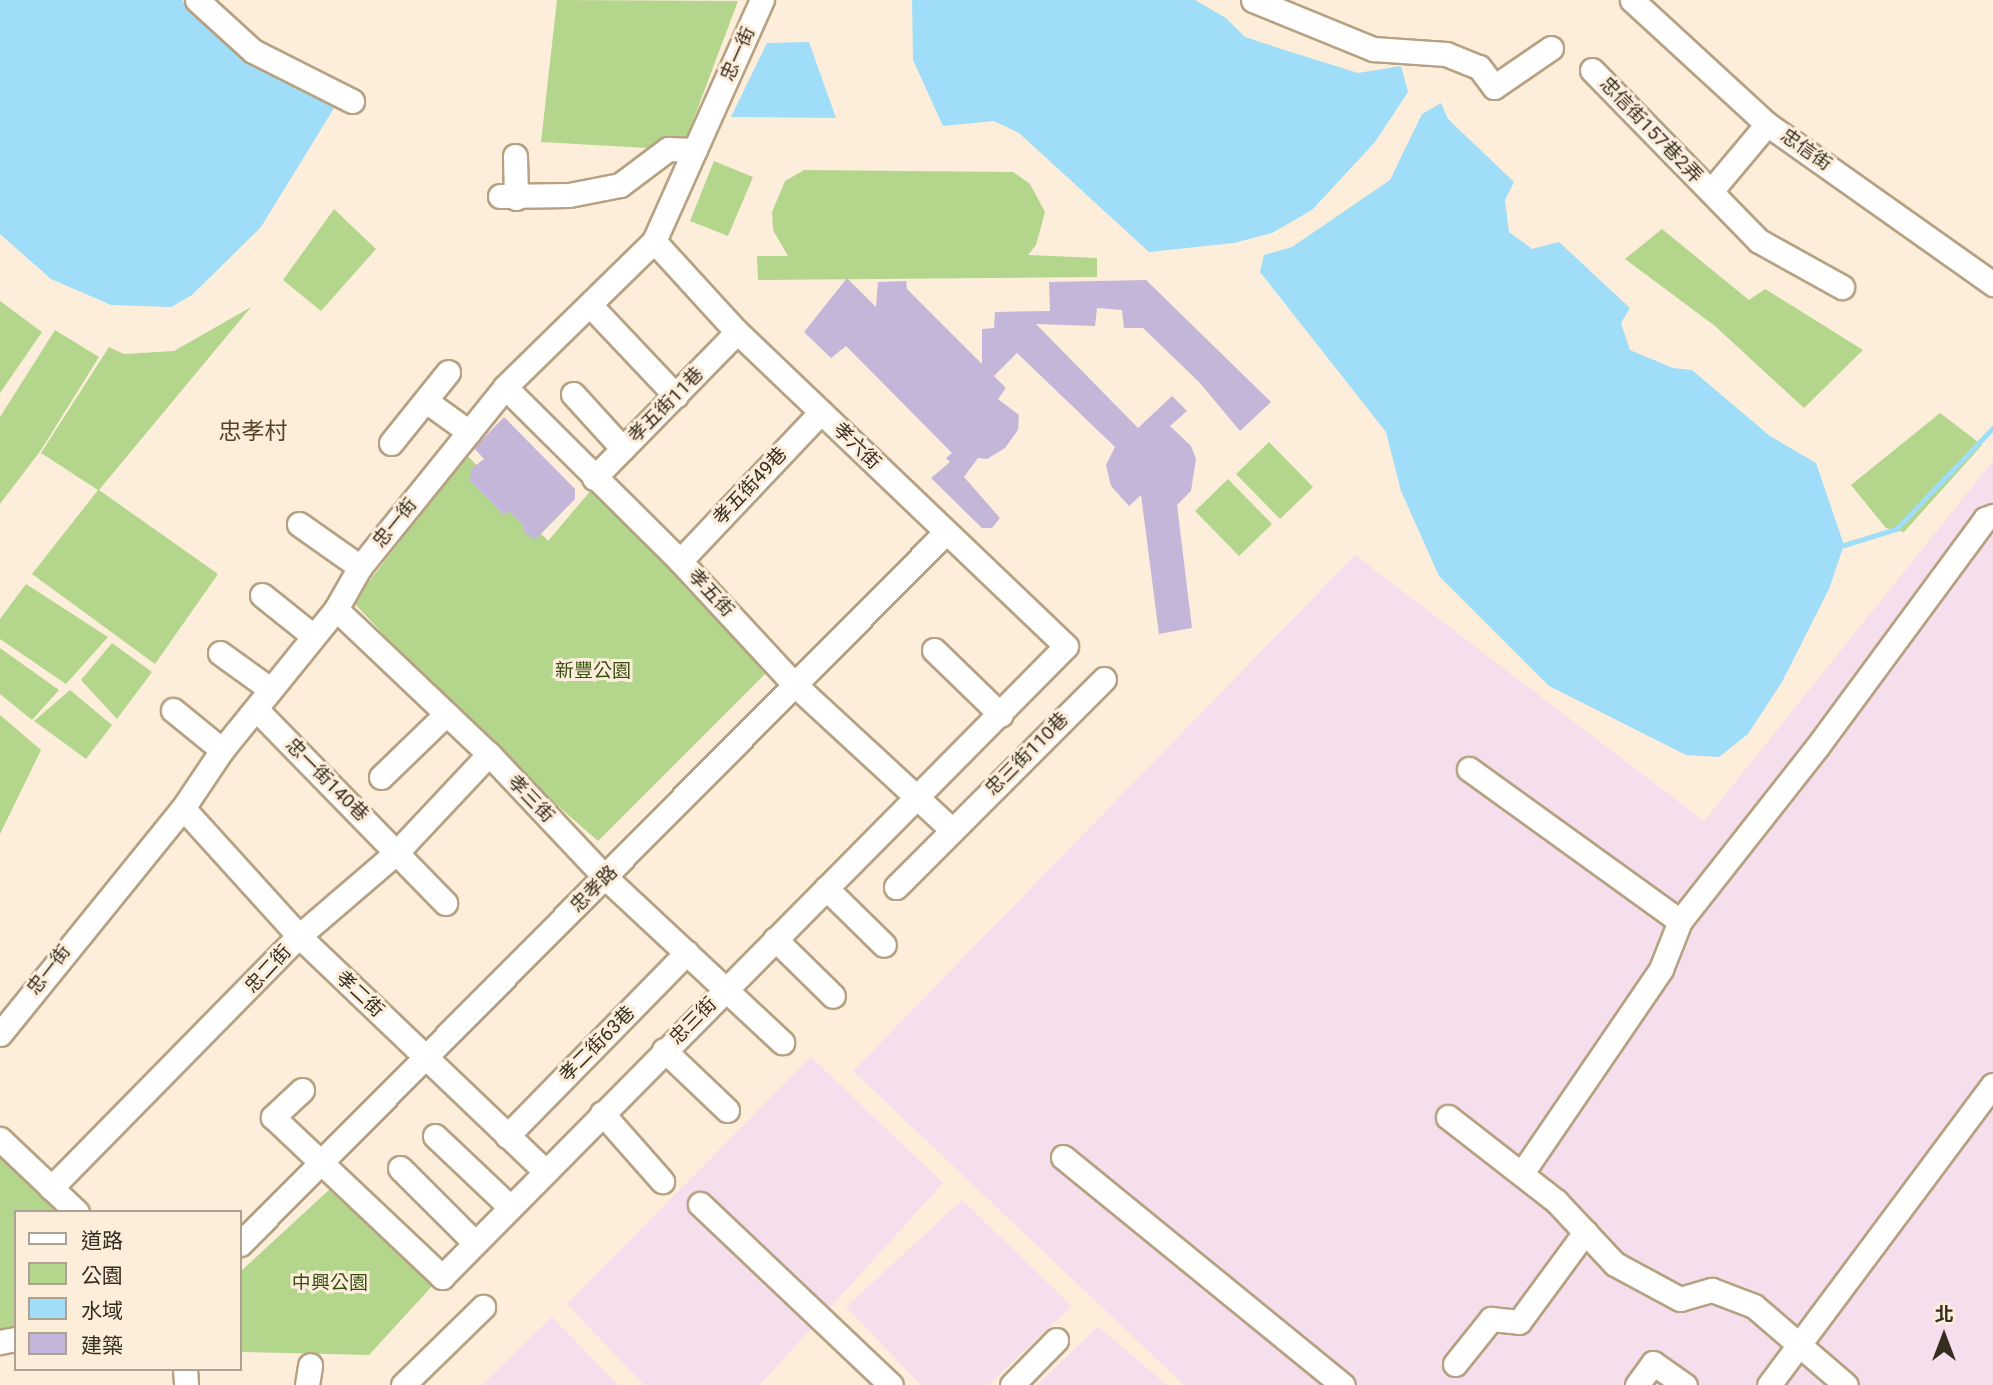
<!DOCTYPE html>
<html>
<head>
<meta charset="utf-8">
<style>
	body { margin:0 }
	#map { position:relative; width:1993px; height:1385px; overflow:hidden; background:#fceedb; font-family:Roboto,"Noto Sans TC",sans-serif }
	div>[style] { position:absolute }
	.industrial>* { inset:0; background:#f5dfed }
	.green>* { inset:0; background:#b4d68c }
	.water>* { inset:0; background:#a0ddf8 }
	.stream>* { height:5px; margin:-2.5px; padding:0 2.5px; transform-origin:2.5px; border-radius:2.5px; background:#a0ddf8 }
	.building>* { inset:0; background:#c4b6d8 }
	.roads { filter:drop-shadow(2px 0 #b6a182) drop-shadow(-2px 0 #b6a182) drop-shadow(0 2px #b6a182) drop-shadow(0 -2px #b6a182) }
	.minor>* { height:23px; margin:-11.5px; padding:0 11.5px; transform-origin:11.5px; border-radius:11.5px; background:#fff }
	span { translate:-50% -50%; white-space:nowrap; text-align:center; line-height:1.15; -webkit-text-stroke:6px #fceedb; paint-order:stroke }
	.street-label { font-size:19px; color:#362d21 }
	.park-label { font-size:19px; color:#374e11 }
	.quarter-label { font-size:23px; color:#564328 }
	.legend { position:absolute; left:14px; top:1210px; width:228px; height:161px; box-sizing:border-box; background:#fceedb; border:2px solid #ada191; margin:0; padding:9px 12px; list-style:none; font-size:21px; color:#362d21 }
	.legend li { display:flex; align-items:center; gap:14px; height:35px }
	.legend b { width:35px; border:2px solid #ada191 }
	.north { position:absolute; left:1909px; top:1301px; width:70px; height:70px; -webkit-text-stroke:5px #fceedb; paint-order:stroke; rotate:0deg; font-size:19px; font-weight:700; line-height:28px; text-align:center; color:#362d21 }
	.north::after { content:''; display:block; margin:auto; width:24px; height:32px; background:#362d21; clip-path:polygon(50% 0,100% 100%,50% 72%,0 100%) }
</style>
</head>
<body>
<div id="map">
	<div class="industrial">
		<i style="clip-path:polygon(1993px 461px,1993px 1385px,1184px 1385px,853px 1071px,1355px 555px,1704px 821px)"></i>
		<i style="clip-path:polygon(811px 1057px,943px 1183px,760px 1385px,644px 1385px,567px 1304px)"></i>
		<i style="clip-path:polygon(962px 1200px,1072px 1306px,988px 1385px,921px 1385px,846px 1307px)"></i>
		<i style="clip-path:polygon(552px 1317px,618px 1385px,482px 1385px)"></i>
		<i style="clip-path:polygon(1098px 1326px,1167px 1385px,1037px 1385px)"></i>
	</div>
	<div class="green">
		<i style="clip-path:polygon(557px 0,738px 1px,682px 150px,541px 142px)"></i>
		<i style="clip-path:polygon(714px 161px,753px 177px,728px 236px,690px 221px)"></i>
		<i style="clip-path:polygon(804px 170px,1013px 172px,1030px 184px,1045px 212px,1036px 245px,1028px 255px,1097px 258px,1097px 277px,758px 280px,757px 256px,788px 256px,773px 230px,772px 212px,785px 181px)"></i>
		<i style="clip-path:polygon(334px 209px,376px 249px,321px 311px,283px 280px)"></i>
		<i style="clip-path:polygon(1662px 229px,1749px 300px,1765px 289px,1863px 350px,1804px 408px,1715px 326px,1625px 259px)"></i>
		<i style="clip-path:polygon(0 301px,42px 332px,0 393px)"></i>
		<i style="clip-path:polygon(251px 307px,99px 490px,218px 574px,155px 664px,32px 574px,98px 490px,41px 453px,109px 347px,124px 354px,174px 351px)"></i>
		<i style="clip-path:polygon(55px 330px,99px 357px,41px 450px,0 504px,0 417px)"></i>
		<i style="clip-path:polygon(1940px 413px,1982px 445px,1904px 532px,1886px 528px,1851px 485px)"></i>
		<i style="clip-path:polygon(1269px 442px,1313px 487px,1280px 519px,1236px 474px)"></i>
		<i style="clip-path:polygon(467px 455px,548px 541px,592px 489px,769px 670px,598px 841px,489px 746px,353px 602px)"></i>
		<i style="clip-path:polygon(1228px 479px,1272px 524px,1239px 556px,1195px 511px)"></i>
		<i style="clip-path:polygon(26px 584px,108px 637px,66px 684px,0 639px,0 619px)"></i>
		<i style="clip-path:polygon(112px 643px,152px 672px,117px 719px,81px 680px)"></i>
		<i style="clip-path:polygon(0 648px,59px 690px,32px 720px,0 694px)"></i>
		<i style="clip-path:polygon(70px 690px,112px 725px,86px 759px,34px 721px)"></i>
		<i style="clip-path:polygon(0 715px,41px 750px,0 834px)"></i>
		<i style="clip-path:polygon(0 1151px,64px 1212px,16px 1212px,16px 1332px,0 1335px)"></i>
		<i style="clip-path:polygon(330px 1189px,434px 1284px,369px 1355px,240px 1352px,240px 1272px)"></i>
	</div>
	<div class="water">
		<i style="clip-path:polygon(0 0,182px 0,252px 58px,339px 100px,261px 227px,192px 295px,171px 307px,111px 305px,51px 279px,0 234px)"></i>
		<i style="clip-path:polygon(912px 0,1195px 0,1226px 18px,1245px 37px,1291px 52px,1358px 73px,1401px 66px,1408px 92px,1375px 142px,1312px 210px,1272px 233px,1234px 243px,1149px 252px,1019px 133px,994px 121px,943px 126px,913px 60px)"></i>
		<i style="clip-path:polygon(809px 42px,836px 118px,731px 117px,767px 43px)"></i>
		<i style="clip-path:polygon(1441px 103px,1448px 119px,1514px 182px,1505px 200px,1509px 232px,1532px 249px,1559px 242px,1630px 308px,1621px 323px,1630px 350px,1673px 368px,1692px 370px,1770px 436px,1816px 463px,1844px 545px,1829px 589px,1782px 682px,1748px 734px,1719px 757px,1686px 755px,1549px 686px,1439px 576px,1401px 491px,1386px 432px,1260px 272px,1264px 255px,1292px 247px,1390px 180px,1422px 114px)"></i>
	</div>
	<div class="stream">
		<i style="left:1844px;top:545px;width:54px;rotate:-17.1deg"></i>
		<i style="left:1896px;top:529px;width:140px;rotate:-46.2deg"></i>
	</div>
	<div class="building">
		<i style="clip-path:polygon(847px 278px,876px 307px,878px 282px,906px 281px,907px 289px,982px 364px,982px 329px,994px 328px,995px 312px,1050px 311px,1049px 282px,1146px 280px,1271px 402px,1240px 431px,1200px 383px,1143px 328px,1124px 328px,1122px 310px,1097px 308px,1095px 326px,1036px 324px,1138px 428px,1172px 396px,1187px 411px,1170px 426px,1191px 446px,1196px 459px,1191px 491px,1177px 505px,1192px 628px,1159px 634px,1141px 495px,1129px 506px,1111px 486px,1106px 465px,1115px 447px,1017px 353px,994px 376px,1006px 388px,998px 399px,1019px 415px,1018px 430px,1005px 448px,987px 459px,978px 458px,964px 477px,1000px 518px,992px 528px,982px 528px,931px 478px,950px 462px,946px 458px,952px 453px,846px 346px,831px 358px,804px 332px)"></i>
		<i style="clip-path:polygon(504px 417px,575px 489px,575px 499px,535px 540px,524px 532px,524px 526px,509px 511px,504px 515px,470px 481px,471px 469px,484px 459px,474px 448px)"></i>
	</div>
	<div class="roads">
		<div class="minor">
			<i style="left:197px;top:0;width:76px;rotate:42.3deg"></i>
			<i style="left:253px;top:51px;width:111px;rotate:26.8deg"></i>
			<i style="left:1253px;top:0;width:130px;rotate:22.2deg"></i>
			<i style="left:1373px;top:49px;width:73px;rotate:3.9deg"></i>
			<i style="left:1446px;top:54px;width:35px;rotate:22deg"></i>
			<i style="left:1479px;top:67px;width:25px;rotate:53deg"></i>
			<i style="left:1494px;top:87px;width:69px;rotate:-34.4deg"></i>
			<i style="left:1632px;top:0;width:183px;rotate:42.6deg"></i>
			<i style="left:1767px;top:124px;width:277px;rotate:35.3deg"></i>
			<i style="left:1592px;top:70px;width:239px;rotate:45.7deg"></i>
			<i style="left:1759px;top:241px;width:95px;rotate:29deg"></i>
			<i style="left:515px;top:156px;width:42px;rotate:88.6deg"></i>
			<i style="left:1711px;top:191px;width:87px;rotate:-50.1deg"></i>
			<i style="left:500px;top:196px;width:69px;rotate:-0.8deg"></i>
			<i style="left:569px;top:195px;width:52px;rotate:-11.1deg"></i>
			<i style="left:620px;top:185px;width:60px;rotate:-36.9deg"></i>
			<i style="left:668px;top:149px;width:27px;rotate:2deg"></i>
			<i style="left:590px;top:305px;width:125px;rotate:46.6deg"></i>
			<i style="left:505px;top:387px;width:247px;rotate:44.8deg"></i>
			<i style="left:680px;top:561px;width:168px;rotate:47.2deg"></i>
			<i style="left:794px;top:684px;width:214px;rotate:42.7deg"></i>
			<i style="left:573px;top:394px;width:74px;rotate:47.7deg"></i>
			<i style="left:426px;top:401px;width:53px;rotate:35.8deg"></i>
			<i style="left:391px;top:443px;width:91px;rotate:-51.2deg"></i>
			<i style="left:594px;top:478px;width:204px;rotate:-45.6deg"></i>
			<i style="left:299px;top:524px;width:75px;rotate:35.2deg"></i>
			<i style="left:680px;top:561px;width:205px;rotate:-46.6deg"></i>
			<i style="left:262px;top:595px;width:64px;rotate:38.7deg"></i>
			<i style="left:336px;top:609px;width:211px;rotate:43.5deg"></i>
			<i style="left:489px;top:754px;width:170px;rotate:46.7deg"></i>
			<i style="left:606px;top:878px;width:241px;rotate:43deg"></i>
			<i style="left:934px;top:650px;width:93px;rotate:44.1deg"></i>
			<i style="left:220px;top:653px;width:62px;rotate:35.8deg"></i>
			<i style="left:256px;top:709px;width:271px;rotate:45.7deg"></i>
			<i style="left:173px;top:710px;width:63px;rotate:39.2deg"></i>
			<i style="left:1469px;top:769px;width:260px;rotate:35.8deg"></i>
			<i style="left:381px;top:777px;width:91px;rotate:-44.1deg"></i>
			<i style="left:183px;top:808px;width:173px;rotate:47.8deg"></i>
			<i style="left:299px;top:936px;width:340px;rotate:43.7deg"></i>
			<i style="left:896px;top:887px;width:294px;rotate:-45deg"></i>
			<i style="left:826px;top:888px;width:81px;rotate:44.5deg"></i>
			<i style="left:775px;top:939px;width:81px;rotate:44.5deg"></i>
			<i style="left:0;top:1034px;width:291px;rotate:-51deg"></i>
			<i style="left:183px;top:808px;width:70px;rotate:-56.1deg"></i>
			<i style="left:222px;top:750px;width:181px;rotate:-51deg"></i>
			<i style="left:336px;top:609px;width:48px;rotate:-60.3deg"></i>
			<i style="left:360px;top:567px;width:231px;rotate:-51.1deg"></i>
			<i style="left:505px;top:387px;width:209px;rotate:-44.4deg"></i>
			<i style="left:654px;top:241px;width:264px;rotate:-65.9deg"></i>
			<i style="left:664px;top:1050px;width:87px;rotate:43.6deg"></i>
			<i style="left:302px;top:1090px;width:40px;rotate:137deg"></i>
			<i style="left:273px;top:1117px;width:233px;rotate:43.4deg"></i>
			<i style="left:442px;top:1277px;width:887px;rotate:-45.32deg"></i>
			<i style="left:1066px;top:646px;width:455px;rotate:-136.3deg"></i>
			<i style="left:737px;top:332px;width:123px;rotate:-132.4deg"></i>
			<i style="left:602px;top:1113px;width:91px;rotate:48.6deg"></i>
			<i style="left:1448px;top:1117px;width:137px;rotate:37.9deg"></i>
			<i style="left:1556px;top:1201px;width:86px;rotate:46.9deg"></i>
			<i style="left:1615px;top:1264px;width:74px;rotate:28.3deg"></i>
			<i style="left:1680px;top:1299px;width:33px;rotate:-16deg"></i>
			<i style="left:1712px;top:1290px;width:45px;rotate:20.9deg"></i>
			<i style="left:1754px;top:1306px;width:121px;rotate:40.7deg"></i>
			<i style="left:435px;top:1136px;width:103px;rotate:43.4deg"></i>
			<i style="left:507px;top:1136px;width:257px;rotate:-45.6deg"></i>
			<i style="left:0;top:1139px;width:106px;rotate:43.5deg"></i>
			<i style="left:1063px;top:1157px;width:361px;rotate:39.2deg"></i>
			<i style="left:400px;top:1168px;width:106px;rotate:45deg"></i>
			<i style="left:1522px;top:1173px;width:247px;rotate:-55.7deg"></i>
			<i style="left:1661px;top:969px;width:52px;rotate:-68.4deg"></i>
			<i style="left:1680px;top:921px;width:221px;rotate:-51.8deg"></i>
			<i style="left:1817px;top:747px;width:283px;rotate:-53.6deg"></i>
			<i style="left:1985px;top:519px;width:9px;rotate:-21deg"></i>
			<i style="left:51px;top:1188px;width:354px;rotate:-45.5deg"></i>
			<i style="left:299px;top:936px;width:129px;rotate:-40.6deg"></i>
			<i style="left:397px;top:852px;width:134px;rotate:-46.8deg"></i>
			<i style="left:700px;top:1204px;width:263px;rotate:43.5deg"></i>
			<i style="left:240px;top:1244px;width:1003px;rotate:-45.24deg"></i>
			<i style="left:0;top:1342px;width:16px;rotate:-11deg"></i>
			<i style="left:1455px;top:1364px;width:58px;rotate:-51.3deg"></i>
			<i style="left:1491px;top:1319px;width:28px;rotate:6deg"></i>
			<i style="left:1519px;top:1322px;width:112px;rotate:-53.7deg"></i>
			<i style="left:185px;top:1369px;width:16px;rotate:86deg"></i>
			<i style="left:307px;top:1385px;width:20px;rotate:-81deg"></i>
			<i style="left:403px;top:1385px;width:112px;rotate:-44.3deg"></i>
			<i style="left:1012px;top:1385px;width:63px;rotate:-45.6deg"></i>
			<i style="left:1637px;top:1385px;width:27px;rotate:-54deg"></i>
			<i style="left:1653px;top:1363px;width:39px;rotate:35deg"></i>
			<i style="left:1769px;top:1385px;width:374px;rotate:-53.3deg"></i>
		</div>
	</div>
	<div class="street-label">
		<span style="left:738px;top:54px;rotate:-66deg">忠一街</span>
		<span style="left:1651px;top:130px;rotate:46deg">忠信街157巷2弄</span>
		<span style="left:1806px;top:150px;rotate:35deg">忠信街</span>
		<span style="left:666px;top:405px;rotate:-45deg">孝五街11巷</span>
		<span style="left:857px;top:446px;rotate:44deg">孝六街</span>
		<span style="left:750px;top:486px;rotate:-47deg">孝五街49巷</span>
		<span style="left:395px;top:523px;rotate:-51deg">忠一街</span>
		<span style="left:711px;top:593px;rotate:47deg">孝五街</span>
		<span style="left:1027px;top:754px;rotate:-45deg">忠三街110巷</span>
		<span style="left:327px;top:780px;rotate:45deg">忠一街140巷</span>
		<span style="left:531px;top:799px;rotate:46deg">孝三街</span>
		<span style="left:594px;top:889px;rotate:-45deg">忠孝路</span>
		<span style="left:268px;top:969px;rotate:-47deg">忠二街</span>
		<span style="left:49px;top:970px;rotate:-52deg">忠一街</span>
		<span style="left:360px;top:994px;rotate:43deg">孝二街</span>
		<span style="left:693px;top:1021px;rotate:-45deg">忠三街</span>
		<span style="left:597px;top:1044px;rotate:-45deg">孝二街63巷</span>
	</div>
	<div class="park-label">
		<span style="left:593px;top:671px">新豐公園</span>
		<span style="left:330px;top:1283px">中興公園</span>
	</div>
	<div class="quarter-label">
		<span style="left:253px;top:432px">忠孝村</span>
	</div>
	<ul class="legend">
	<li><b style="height:9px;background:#fff"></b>道路</li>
	<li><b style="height:19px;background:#b4d68c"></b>公園</li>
	<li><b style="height:19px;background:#a0ddf8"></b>水域</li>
	<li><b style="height:19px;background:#c4b6d8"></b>建築</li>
	</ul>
	<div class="north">北</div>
</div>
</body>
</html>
